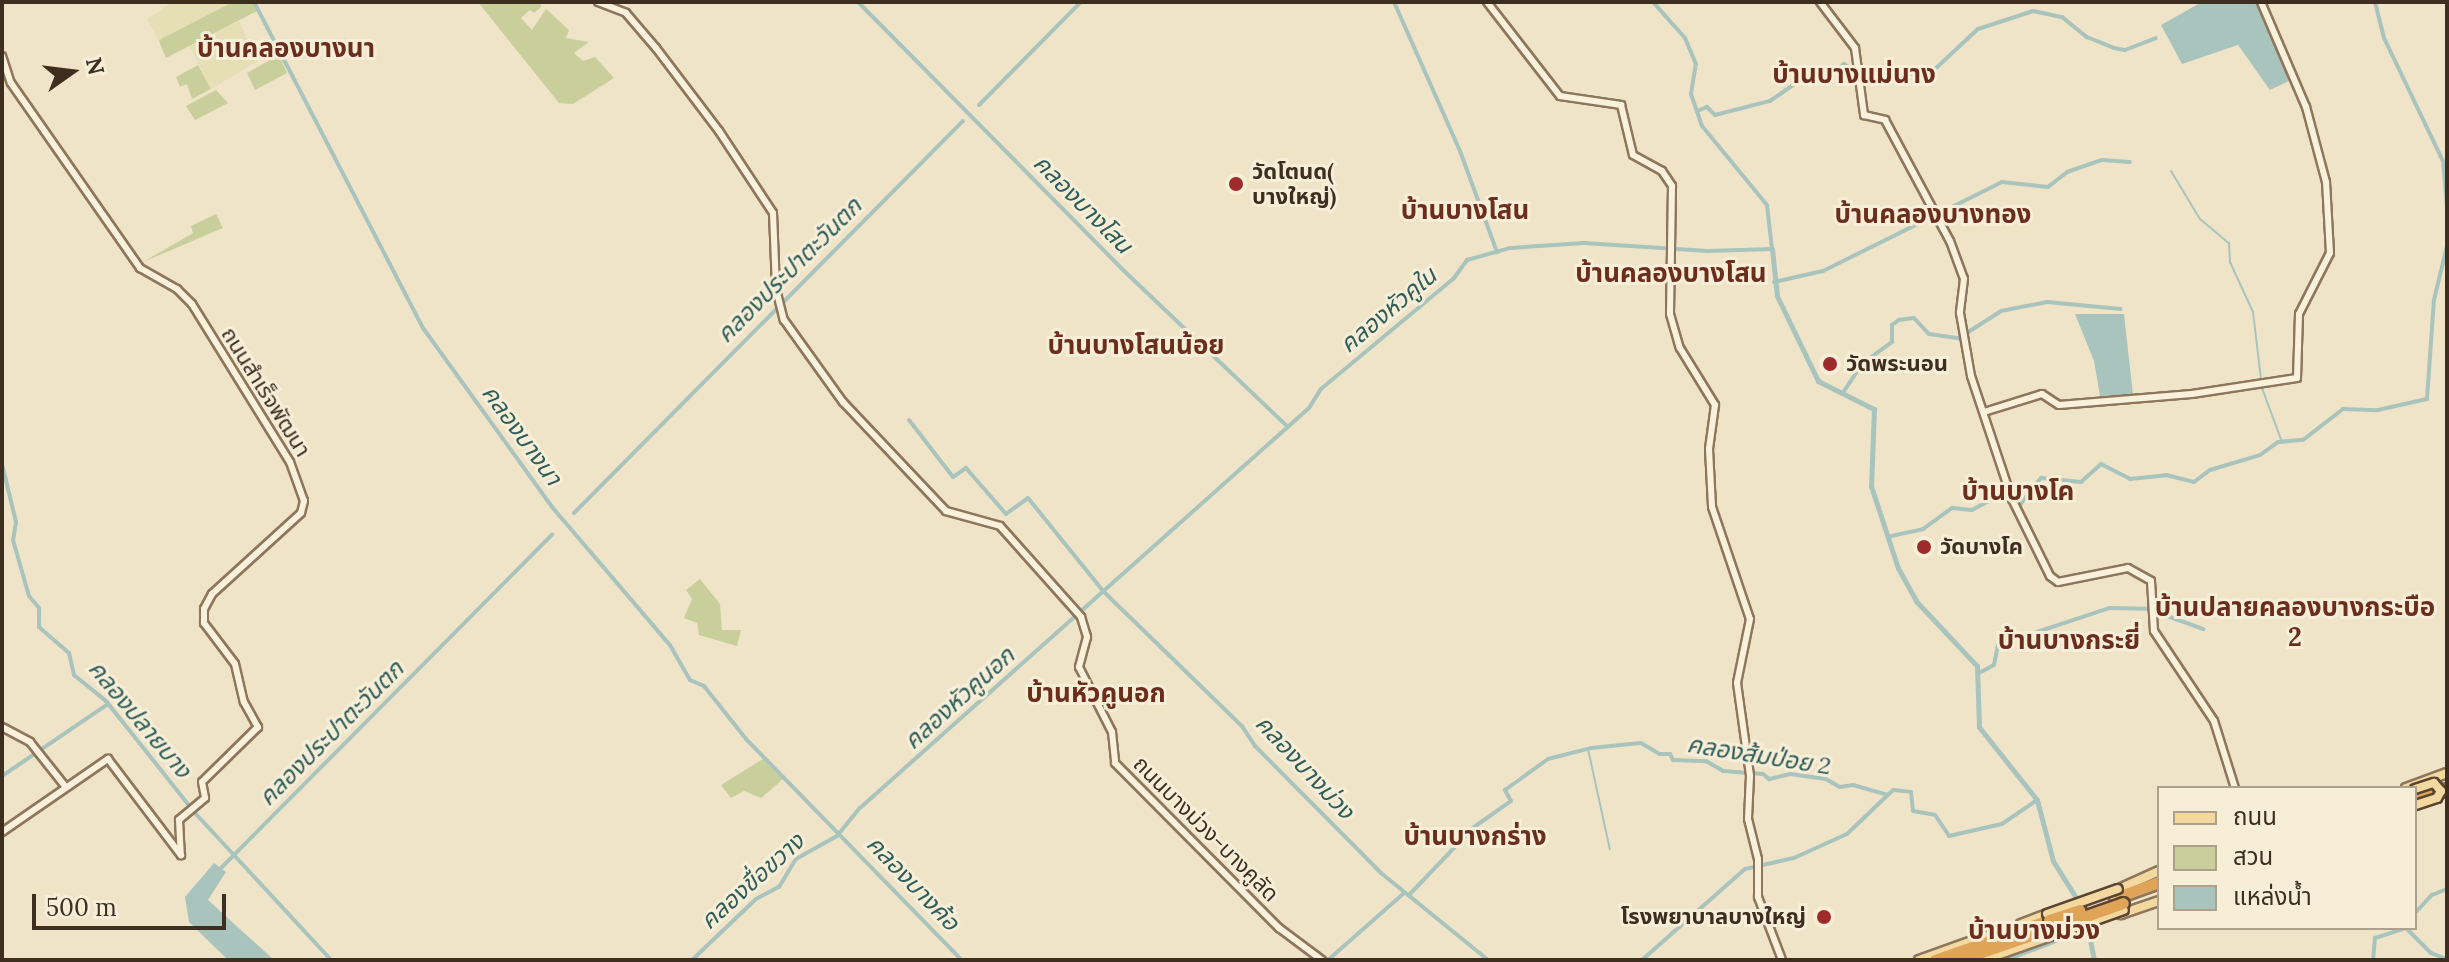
<!DOCTYPE html>
<html>
<head>
<meta charset="utf-8">
<style>
	body { margin:0 }
	#map { position:relative; width:2449px; height:962px; overflow:hidden; background:#f0e4c8; font-family:Lora,"Noto Sans Thai",serif }
	div>[style] { position:absolute }
	.farmland>* { inset:0; background:#e6deb5 }
	.green>* { inset:0; background:#c9cf9b }
	.water>* { inset:0; background:#a9c4bc }
	.stream>* { height:2px; margin:-1px; padding:0 1px; transform-origin:1px; border-radius:1px; background:#a9c4bc }
	.canal>* { height:4px; margin:-2px; padding:0 2px; transform-origin:2px; border-radius:2px; background:#a9c4bc }
	.river>* { height:5px; margin:-2.5px; padding:0 2.5px; transform-origin:2.5px; border-radius:2.5px; background:#a9c4bc }
	.roads { filter:drop-shadow(2px 0 #8d765c) drop-shadow(-2px 0 #8d765c) drop-shadow(0 2px #8d765c) drop-shadow(0 -2px #8d765c) }
	.minor>* { height:6px; margin:-3px; padding:0 3px; transform-origin:3px; border-radius:3px; background:#faf1dc }
	.major>* { height:8px; margin:-4px; padding:0 4px; transform-origin:4px; border-radius:4px; background:#f3d9a0 }
	.highway>* { height:11px; margin:-5.5px; padding:0 5.5px; transform-origin:5.5px; border-radius:5.5px; background:#e0a458 }
	.bridges { filter:drop-shadow(2px 0 #5b4430) drop-shadow(-2px 0 #5b4430) drop-shadow(0 2px #5b4430) drop-shadow(0 -2px #5b4430) }
	.major-bridge>* { height:8px; margin:-4px; padding:0 4px; transform-origin:4px; border-radius:4px; background:#f3d9a0 }
	.highway-bridge>* { height:11px; margin:-5.5px; padding:0 5.5px; transform-origin:5.5px; border-radius:5.5px; background:#e0a458 }
	.dots>* { width:22px; height:22px; translate:-50% -50%; box-sizing:border-box; border:4px solid #f7eed8; border-radius:50% }
	span { translate:-50% -50%; white-space:nowrap; text-align:center; line-height:1.15; -webkit-text-stroke:6px #f7eed8; paint-order:stroke }
	.poi-label { font-size:22px; color:#3d2e20; font-weight:700 }
	.left { translate:0 -50%; text-align:left }
	.right { translate:-100% -50%; text-align:right }
	.street-label { font-size:22px; color:#3d2e20 }
	.water-label { font-size:24px; color:#2f5d5a; font-style:italic }
	.quarter-label { font-size:26px; color:#6b2e1e; font-weight:700 }
	.frame { position:absolute; inset:0; border:4px solid #3d2e20; pointer-events:none }
	.legend { position:absolute; left:2157px; top:786px; width:260px; height:144px; box-sizing:border-box; background:#f7eed8; border:2px solid #ada18e; margin:0; padding:10px 14px; list-style:none; font-size:24px; color:#3d2e20 }
	.legend li { display:flex; align-items:center; gap:16px; height:40px }
	.legend b { width:40px; border:2px solid #ada18e }
	.north { position:absolute; left:32px; top:32px; width:80px; height:80px; -webkit-text-stroke:6px #f7eed8; paint-order:stroke; rotate:76deg; font-size:22px; font-weight:700; line-height:32px; text-align:center; color:#3d2e20 }
	.north::after { content:''; display:block; margin:auto; width:28px; height:36px; background:#3d2e20; clip-path:polygon(50% 0,100% 100%,50% 72%,0 100%) }
	.scale { position:absolute; left:32px; top:894px; width:194px; height:36px; box-sizing:border-box; border:4px solid #3d2e20; border-top:0; padding-left:10px; font-size:24px; line-height:28px; white-space:nowrap; color:#3d2e20; -webkit-text-stroke:6px #f7eed8; paint-order:stroke }
</style>
</head>
<body>
<div id="map">
	<div class="farmland">
		<i style="clip-path:polygon(172px 2px,233px 2px,159px 41px,147px 19px)"></i>
		<i style="clip-path:polygon(239px 21px,258px 61px,211px 89px,190px 46px)"></i>
	</div>
	<div class="green">
		<i style="clip-path:polygon(233px 2px,252px 2px,257px 11px,166px 58px,159px 41px,163px 38px)"></i>
		<i style="clip-path:polygon(478px 2px,538px 2px,542px 6px,534px 13px,530px 10px,521px 18px,532px 30px,546px 9px,569px 30px,566px 38px,589px 42px,574px 53px,583px 61px,595px 57px,614px 78px,573px 104px,559px 103px)"></i>
		<i style="clip-path:polygon(279px 55px,287px 73px,255px 90px,247px 73px)"></i>
		<i style="clip-path:polygon(198px 65px,211px 89px,192px 99px,187px 84px,180px 87px,176px 77px)"></i>
		<i style="clip-path:polygon(216px 90px,228px 103px,195px 120px,186px 106px)"></i>
		<i style="clip-path:polygon(216px 214px,223px 228px,143px 262px,193px 233px,191px 226px)"></i>
		<i style="clip-path:polygon(700px 579px,720px 604px,722px 630px,741px 630px,737px 646px,699px 635px,697px 623px,684px 618px,692px 599px,686px 590px)"></i>
		<i style="clip-path:polygon(763px 759px,783px 779px,761px 798px,744px 791px,731px 798px,721px 785px)"></i>
	</div>
	<div class="water">
		<i style="clip-path:polygon(2202px 2px,2256px 2px,2289px 81px,2270px 90px,2238px 45px,2182px 64px,2161px 25px)"></i>
		<i style="clip-path:polygon(2075px 314px,2124px 314px,2133px 395px,2100px 396px,2094px 361px)"></i>
		<i style="clip-path:polygon(214px 863px,226px 872px,208px 900px,274px 960px,228px 960px,189px 922px,185px 897px)"></i>
	</div>
	<div class="stream">
		<i style="left:2171px;top:171px;width:56px;rotate:58.9deg"></i>
		<i style="left:2200px;top:219px;width:38px;rotate:40deg"></i>
		<i style="left:2229px;top:243px;width:19px;rotate:87deg"></i>
		<i style="left:2230px;top:262px;width:55px;rotate:65.3deg"></i>
		<i style="left:2253px;top:312px;width:77px;rotate:83.2deg"></i>
		<i style="left:2262px;top:388px;width:58px;rotate:69.7deg"></i>
		<i style="left:1588px;top:749px;width:103px;rotate:77.7deg"></i>
	</div>
	<div class="canal">
		<i style="left:254px;top:2px;width:367px;rotate:62.6deg"></i>
		<i style="left:423px;top:328px;width:221px;rotate:54.2deg"></i>
		<i style="left:552px;top:507px;width:182px;rotate:49.5deg"></i>
		<i style="left:670px;top:645px;width:40px;rotate:60.3deg"></i>
		<i style="left:690px;top:680px;width:15px;rotate:23deg"></i>
		<i style="left:704px;top:686px;width:68px;rotate:51.6deg"></i>
		<i style="left:746px;top:739px;width:309px;rotate:45.7deg"></i>
		<i style="left:858px;top:2px;width:374px;rotate:45.3deg"></i>
		<i style="left:1121px;top:268px;width:229px;rotate:43.6deg"></i>
		<i style="left:1394px;top:2px;width:163px;rotate:66.1deg"></i>
		<i style="left:1460px;top:151px;width:108px;rotate:69.9deg"></i>
		<i style="left:2375px;top:2px;width:37px;rotate:76deg"></i>
		<i style="left:2384px;top:38px;width:136px;rotate:64.4deg"></i>
		<i style="left:2443px;top:161px;width:46px;rotate:85deg"></i>
		<i style="left:979px;top:105px;width:145px;rotate:-45.3deg"></i>
		<i style="left:1697px;top:111px;width:11px;rotate:-22deg"></i>
		<i style="left:1707px;top:107px;width:11px;rotate:45deg"></i>
		<i style="left:1715px;top:115px;width:57px;rotate:-14.3deg"></i>
		<i style="left:1770px;top:101px;width:47px;rotate:-34.7deg"></i>
		<i style="left:1809px;top:74px;width:21px;rotate:5deg"></i>
		<i style="left:1830px;top:76px;width:18px;rotate:-41deg"></i>
		<i style="left:1844px;top:64px;width:19px;rotate:35deg"></i>
		<i style="left:1860px;top:75px;width:26px;rotate:7deg"></i>
		<i style="left:1886px;top:78px;width:49px;rotate:-9.5deg"></i>
		<i style="left:1934px;top:70px;width:60px;rotate:-43deg"></i>
		<i style="left:1978px;top:29px;width:58px;rotate:-18.1deg"></i>
		<i style="left:2033px;top:11px;width:30px;rotate:12deg"></i>
		<i style="left:2062px;top:17px;width:32px;rotate:39deg"></i>
		<i style="left:2087px;top:37px;width:29px;rotate:22deg"></i>
		<i style="left:2114px;top:48px;width:11px;rotate:10deg"></i>
		<i style="left:2125px;top:50px;width:33px;rotate:-21deg"></i>
		<i style="left:1774px;top:282px;width:50px;rotate:-12.7deg"></i>
		<i style="left:1823px;top:271px;width:200px;rotate:-26.4deg"></i>
		<i style="left:2002px;top:182px;width:46px;rotate:6.2deg"></i>
		<i style="left:2048px;top:187px;width:24px;rotate:-38deg"></i>
		<i style="left:2067px;top:172px;width:37px;rotate:-19deg"></i>
		<i style="left:2102px;top:160px;width:28px;rotate:4deg"></i>
		<i style="left:1842px;top:394px;width:37px;rotate:-56deg"></i>
		<i style="left:1863px;top:363px;width:36px;rotate:-36deg"></i>
		<i style="left:1892px;top:342px;width:17px;rotate:-90deg"></i>
		<i style="left:1892px;top:325px;width:9px;rotate:-36deg"></i>
		<i style="left:1899px;top:320px;width:15px;rotate:-8deg"></i>
		<i style="left:1914px;top:318px;width:22px;rotate:47deg"></i>
		<i style="left:1929px;top:334px;width:30px;rotate:8deg"></i>
		<i style="left:1959px;top:338px;width:50px;rotate:-32.7deg"></i>
		<i style="left:2001px;top:311px;width:47px;rotate:-11.1deg"></i>
		<i style="left:2047px;top:302px;width:74px;rotate:5.4deg"></i>
		<i style="left:909px;top:420px;width:72px;rotate:52.3deg"></i>
		<i style="left:953px;top:477px;width:16px;rotate:-35deg"></i>
		<i style="left:966px;top:468px;width:61px;rotate:49deg"></i>
		<i style="left:1006px;top:514px;width:27px;rotate:-36deg"></i>
		<i style="left:1028px;top:498px;width:119px;rotate:51.1deg"></i>
		<i style="left:1103px;top:591px;width:194px;rotate:44.2deg"></i>
		<i style="left:1242px;top:726px;width:24px;rotate:57deg"></i>
		<i style="left:1255px;top:746px;width:179px;rotate:45.2deg"></i>
		<i style="left:1381px;top:873px;width:138px;rotate:39.1deg"></i>
		<i style="left:2px;top:464px;width:60px;rotate:76.4deg"></i>
		<i style="left:16px;top:522px;width:18px;rotate:99deg"></i>
		<i style="left:13px;top:540px;width:58px;rotate:74.1deg"></i>
		<i style="left:29px;top:596px;width:16px;rotate:50deg"></i>
		<i style="left:39px;top:608px;width:19px;rotate:90deg"></i>
		<i style="left:39px;top:627px;width:40px;rotate:41deg"></i>
		<i style="left:69px;top:653px;width:23px;rotate:77deg"></i>
		<i style="left:74px;top:675px;width:41px;rotate:39.1deg"></i>
		<i style="left:106px;top:701px;width:143px;rotate:51.5deg"></i>
		<i style="left:195px;top:813px;width:200px;rotate:47.2deg"></i>
		<i style="left:574px;top:513px;width:552px;rotate:-45.22deg"></i>
		<i style="left:1891px;top:536px;width:33px;rotate:-12deg"></i>
		<i style="left:1923px;top:529px;width:36px;rotate:-36deg"></i>
		<i style="left:1952px;top:508px;width:20px;rotate:6deg"></i>
		<i style="left:1972px;top:510px;width:27px;rotate:-28deg"></i>
		<i style="left:1996px;top:497px;width:25px;rotate:21deg"></i>
		<i style="left:2019px;top:506px;width:36px;rotate:-52deg"></i>
		<i style="left:2041px;top:478px;width:40px;rotate:5.7deg"></i>
		<i style="left:2081px;top:482px;width:27px;rotate:-42deg"></i>
		<i style="left:2101px;top:464px;width:33px;rotate:27deg"></i>
		<i style="left:2130px;top:479px;width:36px;rotate:-6deg"></i>
		<i style="left:2166px;top:475px;width:29px;rotate:14deg"></i>
		<i style="left:2194px;top:482px;width:20px;rotate:-37deg"></i>
		<i style="left:2210px;top:470px;width:52px;rotate:-16.7deg"></i>
		<i style="left:2260px;top:455px;width:22px;rotate:-36deg"></i>
		<i style="left:2278px;top:442px;width:25px;rotate:-5deg"></i>
		<i style="left:2303px;top:440px;width:51px;rotate:-37.8deg"></i>
		<i style="left:2343px;top:409px;width:35px;rotate:2deg"></i>
		<i style="left:2378px;top:410px;width:50px;rotate:-12.7deg"></i>
		<i style="left:2427px;top:399px;width:99px;rotate:-86deg"></i>
		<i style="left:2434px;top:300px;width:56px;rotate:-76.5deg"></i>
		<i style="left:1979px;top:673px;width:17px;rotate:-28deg"></i>
		<i style="left:1994px;top:665px;width:20px;rotate:-79deg"></i>
		<i style="left:1998px;top:645px;width:117px;rotate:-18.4deg"></i>
		<i style="left:2109px;top:608px;width:39px;rotate:1deg"></i>
		<i style="left:2148px;top:609px;width:59px;rotate:20deg"></i>
		<i style="left:2px;top:776px;width:128px;rotate:-34.2deg"></i>
		<i style="left:221px;top:868px;width:470px;rotate:-45.2deg"></i>
		<i style="left:1409px;top:895px;width:94px;rotate:-46.3deg"></i>
		<i style="left:1474px;top:827px;width:45px;rotate:-35.1deg"></i>
		<i style="left:1511px;top:801px;width:13px;rotate:-119deg"></i>
		<i style="left:1505px;top:790px;width:53px;rotate:-35.8deg"></i>
		<i style="left:1548px;top:759px;width:44px;rotate:-14.3deg"></i>
		<i style="left:1591px;top:748px;width:50px;rotate:-5.7deg"></i>
		<i style="left:1641px;top:743px;width:21px;rotate:31deg"></i>
		<i style="left:1659px;top:754px;width:11px"></i>
		<i style="left:1670px;top:754px;width:7px;rotate:63deg"></i>
		<i style="left:1673px;top:760px;width:33px;rotate:2deg"></i>
		<i style="left:1706px;top:761px;width:20px;rotate:30deg"></i>
		<i style="left:1723px;top:771px;width:40px;rotate:4.3deg"></i>
		<i style="left:1763px;top:774px;width:8px;rotate:40deg"></i>
		<i style="left:1769px;top:779px;width:22px;rotate:-13deg"></i>
		<i style="left:1790px;top:774px;width:36px;rotate:8deg"></i>
		<i style="left:1826px;top:779px;width:16px;rotate:30deg"></i>
		<i style="left:1840px;top:787px;width:13px;rotate:-9deg"></i>
		<i style="left:1853px;top:785px;width:36px;rotate:16deg"></i>
		<i style="left:2415px;top:913px;width:25px;rotate:-47deg"></i>
		<i style="left:2432px;top:895px;width:16px;rotate:-22deg"></i>
		<i style="left:2406px;top:928px;width:35px;rotate:45deg"></i>
		<i style="left:2431px;top:953px;width:17px;rotate:21deg"></i>
		<i style="left:692px;top:960px;width:88px;rotate:-43.6deg"></i>
		<i style="left:756px;top:899px;width:26px;rotate:-28deg"></i>
		<i style="left:779px;top:887px;width:33px;rotate:-59deg"></i>
		<i style="left:796px;top:859px;width:47px;rotate:-29.3deg"></i>
		<i style="left:837px;top:836px;width:36px;rotate:-51deg"></i>
		<i style="left:860px;top:808px;width:601px;rotate:-41.7deg"></i>
		<i style="left:1309px;top:408px;width:22px;rotate:-58deg"></i>
		<i style="left:1321px;top:389px;width:173px;rotate:-39.8deg"></i>
		<i style="left:1454px;top:278px;width:22px;rotate:-54deg"></i>
		<i style="left:1467px;top:260px;width:45px;rotate:-15.6deg"></i>
		<i style="left:1510px;top:248px;width:74px;rotate:-3.9deg"></i>
		<i style="left:1584px;top:243px;width:124px;rotate:3.7deg"></i>
		<i style="left:1708px;top:251px;width:64px;rotate:-1.8deg"></i>
		<i style="left:1772px;top:249px;width:44px;rotate:-96.5deg"></i>
		<i style="left:1767px;top:205px;width:102px;rotate:-129.4deg"></i>
		<i style="left:1702px;top:126px;width:34px;rotate:-109deg"></i>
		<i style="left:1691px;top:94px;width:30px;rotate:-81deg"></i>
		<i style="left:1696px;top:64px;width:28px;rotate:-113deg"></i>
		<i style="left:1685px;top:38px;width:48px;rotate:-131.6deg"></i>
		<i style="left:1328px;top:960px;width:101px;rotate:-41.4deg"></i>
		<i style="left:1642px;top:960px;width:137px;rotate:-41.5deg"></i>
		<i style="left:1745px;top:869px;width:50px;rotate:-12.7deg"></i>
		<i style="left:1794px;top:858px;width:58px;rotate:-24.4deg"></i>
		<i style="left:1847px;top:834px;width:64px;rotate:-43.7deg"></i>
		<i style="left:1893px;top:790px;width:18px;rotate:6deg"></i>
		<i style="left:1911px;top:792px;width:19px;rotate:84deg"></i>
		<i style="left:1913px;top:811px;width:22px;rotate:10deg"></i>
		<i style="left:1935px;top:815px;width:25px;rotate:56deg"></i>
		<i style="left:1949px;top:836px;width:54px;rotate:-12.8deg"></i>
		<i style="left:2002px;top:824px;width:42px;rotate:-34.4deg"></i>
		<i style="left:2007px;top:960px;width:88px;rotate:-21.3deg"></i>
		<i style="left:2373px;top:960px;width:22px;rotate:-85deg"></i>
		<i style="left:2375px;top:938px;width:33px;rotate:-18deg"></i>
	</div>
	<div class="river">
		<i style="left:1772px;top:249px;width:47px;rotate:83.9deg"></i>
		<i style="left:1777px;top:296px;width:94px;rotate:64.2deg"></i>
		<i style="left:1818px;top:381px;width:63px;rotate:26.6deg"></i>
		<i style="left:1874px;top:409px;width:77px;rotate:92.2deg"></i>
		<i style="left:1871px;top:486px;width:86px;rotate:71.8deg"></i>
		<i style="left:1898px;top:568px;width:38px;rotate:61deg"></i>
		<i style="left:1916px;top:601px;width:89px;rotate:46.8deg"></i>
		<i style="left:1977px;top:666px;width:61px;rotate:88.1deg"></i>
		<i style="left:1979px;top:727px;width:93px;rotate:51.5deg"></i>
		<i style="left:2037px;top:800px;width:63px;rotate:75.3deg"></i>
		<i style="left:2053px;top:861px;width:51px;rotate:57.9deg"></i>
		<i style="left:2086px;top:920px;width:41px;rotate:78.7deg"></i>
	</div>
	<div class="roads">
		<div class="minor">
			<i style="left:598px;top:2px;width:30px;rotate:21deg"></i>
			<i style="left:626px;top:13px;width:46px;rotate:49.4deg"></i>
			<i style="left:656px;top:48px;width:104px;rotate:52.8deg"></i>
			<i style="left:719px;top:131px;width:98px;rotate:56.6deg"></i>
			<i style="left:773px;top:213px;width:76px;rotate:87.7deg"></i>
			<i style="left:776px;top:289px;width:32px;rotate:76deg"></i>
			<i style="left:784px;top:320px;width:101px;rotate:54.3deg"></i>
			<i style="left:843px;top:402px;width:150px;rotate:46.6deg"></i>
			<i style="left:946px;top:511px;width:56px;rotate:15.5deg"></i>
			<i style="left:1000px;top:526px;width:122px;rotate:48.3deg"></i>
			<i style="left:1081px;top:617px;width:21px;rotate:73deg"></i>
			<i style="left:1087px;top:637px;width:31px;rotate:105deg"></i>
			<i style="left:1079px;top:667px;width:73px;rotate:63.1deg"></i>
			<i style="left:1112px;top:732px;width:31px;rotate:84deg"></i>
			<i style="left:1115px;top:763px;width:233px;rotate:45.2deg"></i>
			<i style="left:1279px;top:928px;width:54px;rotate:36.7deg"></i>
			<i style="left:1487px;top:2px;width:119px;rotate:52.2deg"></i>
			<i style="left:1560px;top:96px;width:62px;rotate:8.4deg"></i>
			<i style="left:1621px;top:105px;width:51px;rotate:76.5deg"></i>
			<i style="left:1633px;top:155px;width:33px;rotate:29deg"></i>
			<i style="left:1662px;top:171px;width:18px;rotate:56deg"></i>
			<i style="left:1672px;top:186px;width:128px;rotate:90.9deg"></i>
			<i style="left:1670px;top:314px;width:35px;rotate:74deg"></i>
			<i style="left:1680px;top:348px;width:67px;rotate:58.4deg"></i>
			<i style="left:1715px;top:405px;width:44px;rotate:97.8deg"></i>
			<i style="left:1709px;top:449px;width:58px;rotate:87deg"></i>
			<i style="left:1712px;top:507px;width:118px;rotate:71.3deg"></i>
			<i style="left:1750px;top:619px;width:65px;rotate:101.5deg"></i>
			<i style="left:1737px;top:683px;width:94px;rotate:82deg"></i>
			<i style="left:1750px;top:776px;width:43px;rotate:92.7deg"></i>
			<i style="left:1748px;top:819px;width:41px;rotate:76deg"></i>
			<i style="left:1758px;top:859px;width:38px;rotate:90deg"></i>
			<i style="left:1758px;top:897px;width:67px;rotate:69.1deg"></i>
			<i style="left:1820px;top:2px;width:58px;rotate:52.7deg"></i>
			<i style="left:1855px;top:48px;width:68px;rotate:82.3deg"></i>
			<i style="left:1864px;top:115px;width:22px;rotate:13deg"></i>
			<i style="left:1885px;top:120px;width:137px;rotate:61.8deg"></i>
			<i style="left:1950px;top:241px;width:40px;rotate:69.8deg"></i>
			<i style="left:1964px;top:279px;width:34px;rotate:97deg"></i>
			<i style="left:1960px;top:313px;width:64px;rotate:80.1deg"></i>
			<i style="left:1971px;top:376px;width:130px;rotate:71.6deg"></i>
			<i style="left:2012px;top:499px;width:86px;rotate:63.7deg"></i>
			<i style="left:2050px;top:576px;width:10px;rotate:37deg"></i>
			<i style="left:2058px;top:582px;width:71px;rotate:-11.3deg"></i>
			<i style="left:2128px;top:568px;width:26px;rotate:29deg"></i>
			<i style="left:2151px;top:581px;width:50px;rotate:86.6deg"></i>
			<i style="left:2154px;top:631px;width:108px;rotate:56.3deg"></i>
			<i style="left:2214px;top:721px;width:70px;rotate:72.6deg"></i>
			<i style="left:2px;top:56px;width:28px;rotate:72deg"></i>
			<i style="left:11px;top:83px;width:226px;rotate:55.1deg"></i>
			<i style="left:140px;top:268px;width:43px;rotate:29.6deg"></i>
			<i style="left:177px;top:289px;width:21px;rotate:45deg"></i>
			<i style="left:192px;top:304px;width:186px;rotate:58.2deg"></i>
			<i style="left:290px;top:462px;width:41px;rotate:70.3deg"></i>
			<i style="left:304px;top:501px;width:12px;rotate:104deg"></i>
			<i style="left:301px;top:513px;width:120px;rotate:137.7deg"></i>
			<i style="left:212px;top:594px;width:17px;rotate:118deg"></i>
			<i style="left:204px;top:609px;width:14px;rotate:90deg"></i>
			<i style="left:204px;top:623px;width:51px;rotate:52.9deg"></i>
			<i style="left:235px;top:664px;width:39px;rotate:77deg"></i>
			<i style="left:244px;top:702px;width:29px;rotate:61deg"></i>
			<i style="left:258px;top:727px;width:78px;rotate:135.5deg"></i>
			<i style="left:202px;top:782px;width:16px;rotate:79deg"></i>
			<i style="left:205px;top:798px;width:34px;rotate:140deg"></i>
			<i style="left:179px;top:820px;width:35px;rotate:87deg"></i>
			<i style="left:1984px;top:412px;width:61px;rotate:-17.2deg"></i>
			<i style="left:2042px;top:394px;width:20px;rotate:33deg"></i>
			<i style="left:2059px;top:405px;width:133px;rotate:-4.7deg"></i>
			<i style="left:2192px;top:394px;width:106px;rotate:-8.7deg"></i>
			<i style="left:2297px;top:378px;width:64px;rotate:-88.2deg"></i>
			<i style="left:2299px;top:314px;width:68px;rotate:-63.1deg"></i>
			<i style="left:2330px;top:253px;width:71px;rotate:-93.2deg"></i>
			<i style="left:2326px;top:182px;width:78px;rotate:-104.9deg"></i>
			<i style="left:2306px;top:107px;width:114px;rotate:-113.2deg"></i>
			<i style="left:2px;top:727px;width:32px;rotate:28deg"></i>
			<i style="left:30px;top:742px;width:56px;rotate:51.5deg"></i>
			<i style="left:2px;top:832px;width:129px;rotate:-34.6deg"></i>
			<i style="left:108px;top:759px;width:121px;rotate:52.8deg"></i>
		</div>
		<div class="major">
			<i style="left:2406px;top:788px;width:44px;rotate:-20.1deg"></i>
			<i style="left:2159px;top:871px;width:51px;rotate:155.9deg"></i>
			<i style="left:2112px;top:892px;width:24px;rotate:68deg"></i>
			<i style="left:2121px;top:914px;width:40px;rotate:-18.9deg"></i>
			<i style="left:2021px;top:924px;width:28px;rotate:-21deg"></i>
			<i style="left:1919px;top:960px;width:71px;rotate:-19.7deg"></i>
			<i style="left:1983px;top:960px;width:75px;rotate:-19.4deg"></i>
		</div>
		<div class="highway">
			<i style="left:2415px;top:801px;width:34px;rotate:-21deg"></i>
			<i style="left:2120px;top:896px;width:41px;rotate:-19.7deg"></i>
			<i style="left:1935px;top:960px;width:121px;rotate:-19.3deg"></i>
			<i style="left:1958px;top:960px;width:99px;rotate:-18.8deg"></i>
		</div>
	</div>
	<div class="bridges">
		<div class="major-bridge">
			<i style="left:2415px;top:789px;width:20px;rotate:-18deg"></i>
			<i style="left:2434px;top:783px;width:11px;rotate:49deg"></i>
			<i style="left:2441px;top:791px;width:8px;rotate:120deg"></i>
			<i style="left:2437px;top:798px;width:23px;rotate:162deg"></i>
			<i style="left:2047px;top:914px;width:75px;rotate:-19.4deg"></i>
			<i style="left:2054px;top:935px;width:74px;rotate:-19.7deg"></i>
		</div>
		<div class="highway-bridge">
			<i style="left:2049px;top:920px;width:32px;rotate:-18deg"></i>
			<i style="left:2052px;top:928px;width:75px;rotate:-19.4deg"></i>
		</div>
	</div>
	<div class="dots">
		<i style="left:1236px;top:184px;background:#9e2a2b"></i>
		<i style="left:1830px;top:364px;background:#9e2a2b"></i>
		<i style="left:1924px;top:547px;background:#9e2a2b"></i>
		<i style="left:1824px;top:917px;background:#9e2a2b"></i>
	</div>
	<div class="poi-label">
		<span class="left" style="left:1252px;top:184px">วัดโตนด(<br>บางใหญ่)</span>
		<span class="left" style="left:1846px;top:364px">วัดพระนอน</span>
		<span class="left" style="left:1940px;top:547px">วัดบางโค</span>
		<span class="right" style="left:1806px;top:917px">โรงพยาบาลบางใหญ่</span>
	</div>
	<div class="street-label">
		<span style="left:266px;top:392px;rotate:58deg">ถนนสำเร็จพัฒนา</span>
		<span style="left:1206px;top:829px;rotate:45deg">ถนนบางม่วง-บางคูลัด</span>
	</div>
	<div class="water-label">
		<span style="left:1083px;top:204px;rotate:45deg">คลองบางโสน</span>
		<span style="left:789px;top:270px;rotate:-45deg">คลองประปาตะวันตก</span>
		<span style="left:1388px;top:310px;rotate:-40deg">คลองหัวคูใน</span>
		<span style="left:522px;top:435px;rotate:54deg">คลองบางนา</span>
		<span style="left:959px;top:698px;rotate:-42deg">คลองหัวคูนอก</span>
		<span style="left:140px;top:719px;rotate:50deg">คลองปลายบาง</span>
		<span style="left:331px;top:733px;rotate:-45deg">คลองประปาตะวันตก</span>
		<span style="left:1759px;top:755px;rotate:9deg">คลองส้มป่อย 2</span>
		<span style="left:1305px;top:767px;rotate:47deg">คลองบางม่วง</span>
		<span style="left:752px;top:881px;rotate:-42deg">คลองขื่อขวาง</span>
		<span style="left:913px;top:883px;rotate:46deg">คลองบางค้อ</span>
	</div>
	<div class="quarter-label">
		<span style="left:286px;top:48px">บ้านคลองบางนา</span>
		<span style="left:1854px;top:74px">บ้านบางแม่นาง</span>
		<span style="left:1465px;top:210px">บ้านบางโสน</span>
		<span style="left:1933px;top:214px">บ้านคลองบางทอง</span>
		<span style="left:1671px;top:273px">บ้านคลองบางโสน</span>
		<span style="left:1136px;top:345px">บ้านบางโสนน้อย</span>
		<span style="left:2018px;top:491px">บ้านบางโค</span>
		<span style="left:2295px;top:622px">บ้านปลายคลองบางกระบือ<br>2</span>
		<span style="left:2069px;top:640px">บ้านบางกระยี่</span>
		<span style="left:1096px;top:693px">บ้านหัวคูนอก</span>
		<span style="left:1475px;top:836px">บ้านบางกร่าง</span>
		<span style="left:2034px;top:930px">บ้านบางม่วง</span>
	</div>
	<div class="frame"></div>
	<ul class="legend">
	<li><b style="height:10px;background:#f3d9a0"></b>ถนน</li>
	<li><b style="height:22px;background:#c9cf9b"></b>สวน</li>
	<li><b style="height:22px;background:#a9c4bc"></b>แหล่งน้ำ</li>
	</ul>
	<div class="north">N</div>
	<div class="scale">500 m</div>
</div>
</body>
</html>
